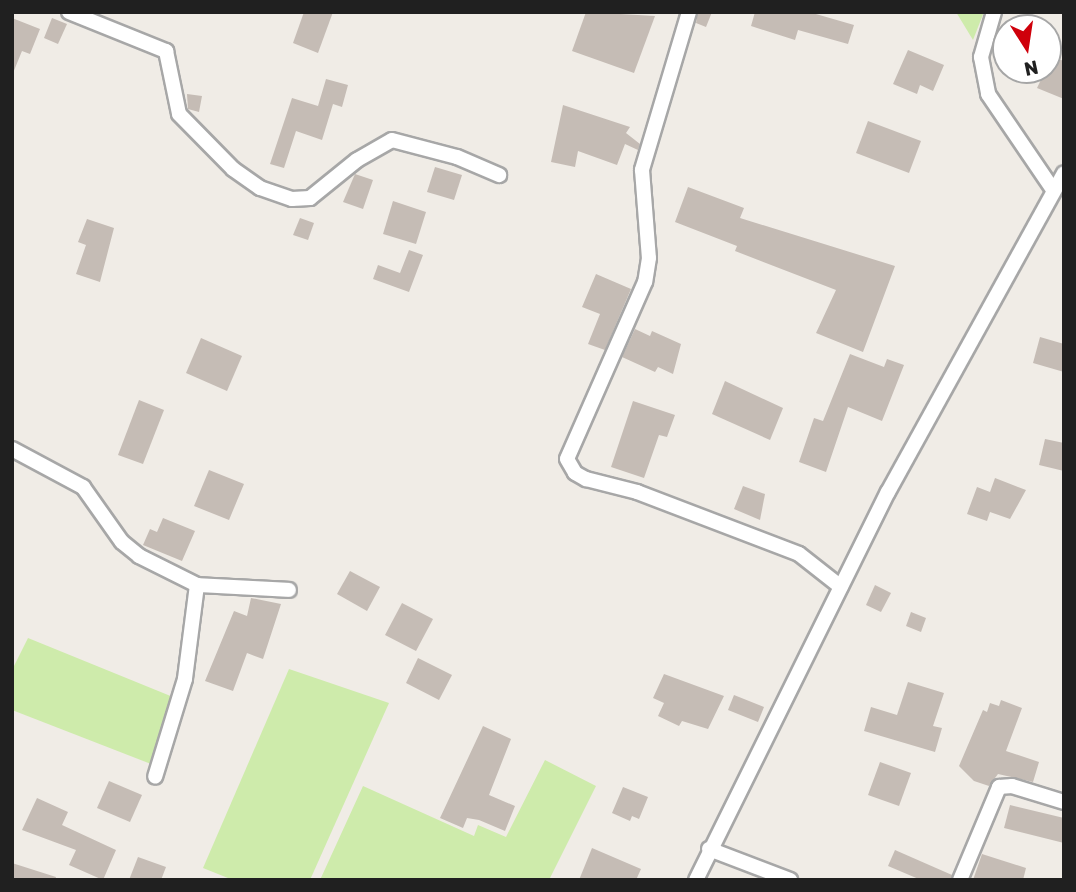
<!DOCTYPE html>
<html>
<head>
<meta charset="utf-8">
<style>
	body { margin:0 }
	#map { position:relative; width:1076px; height:892px; overflow:hidden; background:#f0ece6; font-family:Rubik,sans-serif }
	div>[style] { position:absolute }
	.grass>* { inset:0; background:#ceebab }
	.building>* { inset:0; background:#c5bcb5 }
	.roads { filter:drop-shadow(2px 0 #a7a7a7) drop-shadow(-2px 0 #a7a7a7) drop-shadow(0 2px #a7a7a7) drop-shadow(0 -2px #a7a7a7) }
	.street>* { height:14px; margin:-7px; padding:0 7px; transform-origin:7px; border-radius:7px; background:#fff }
	span { translate:-50% -50%; white-space:nowrap; text-align:center; line-height:1.15; -webkit-text-stroke:6px #fff; paint-order:stroke }
	.frame { position:absolute; inset:0; border:14px solid #202020; pointer-events:none }
	.north { position:absolute; left:992px; top:14px; width:70px; height:70px; box-sizing:border-box; background:#fff; border:2px solid #a6a6a6; border-radius:50%; rotate:168deg; font-size:19px; font-weight:700; line-height:28px; text-align:center; color:#202020 }
	.north::after { content:''; display:block; margin:auto; width:24px; height:32px; background:#cf000b; clip-path:polygon(50% 0,100% 100%,50% 72%,0 100%) }
</style>
</head>
<body>
<div id="map">
	<div class="grass">
		<i style="clip-path:polygon(956px 12px,984px 12px,973px 40px)"></i>
		<i style="clip-path:polygon(28px 638px,173px 697px,151px 764px,12px 710px,12px 670px)"></i>
		<i style="clip-path:polygon(289px 669px,389px 703px,310px 880px,233px 880px,203px 868px)"></i>
		<i style="clip-path:polygon(545px 760px,596px 786px,549px 880px,320px 880px,363px 786px,474px 836px,478px 825px,506px 837px)"></i>
	</div>
	<div class="building">
		<i style="clip-path:polygon(304px 12px,333px 12px,318px 53px,293px 43px)"></i>
		<i style="clip-path:polygon(586px 12px,655px 16px,634px 73px,572px 51px)"></i>
		<i style="clip-path:polygon(698px 12px,712px 12px,706px 27px,696px 23px)"></i>
		<i style="clip-path:polygon(755px 12px,809px 12px,854px 25px,848px 44px,798px 30px,795px 40px,751px 26px)"></i>
		<i style="clip-path:polygon(12px 18px,40px 29px,30px 54px,22px 51px,13px 73px)"></i>
		<i style="clip-path:polygon(52px 18px,67px 24px,58px 44px,44px 38px)"></i>
		<i style="clip-path:polygon(908px 50px,944px 65px,933px 91px,920px 85px,917px 94px,893px 84px)"></i>
		<i style="clip-path:polygon(1052px 57px,1064px 61px,1064px 99px,1037px 88px)"></i>
		<i style="clip-path:polygon(326px 79px,348px 85px,342px 107px,333px 104px,322px 140px,296px 131px,284px 168px,270px 164px,292px 98px,318px 106px)"></i>
		<i style="clip-path:polygon(187px 94px,202px 96px,199px 112px,188px 109px)"></i>
		<i style="clip-path:polygon(563px 105px,630px 127px,626px 133px,640px 144px,638px 150px,625px 144px,617px 165px,578px 151px,575px 167px,551px 162px)"></i>
		<i style="clip-path:polygon(868px 121px,921px 141px,909px 173px,856px 153px)"></i>
		<i style="clip-path:polygon(435px 167px,462px 175px,454px 200px,427px 192px)"></i>
		<i style="clip-path:polygon(355px 174px,373px 180px,363px 209px,343px 202px)"></i>
		<i style="clip-path:polygon(688px 187px,744px 208px,740px 218px,895px 266px,863px 352px,816px 333px,836px 290px,735px 251px,737px 246px,675px 222px)"></i>
		<i style="clip-path:polygon(393px 201px,426px 212px,416px 244px,383px 234px)"></i>
		<i style="clip-path:polygon(300px 218px,314px 223px,308px 240px,293px 235px)"></i>
		<i style="clip-path:polygon(87px 219px,114px 228px,100px 282px,76px 274px,86px 245px,78px 242px)"></i>
		<i style="clip-path:polygon(409px 250px,423px 255px,409px 292px,373px 279px,378px 265px,400px 273px)"></i>
		<i style="clip-path:polygon(596px 274px,631px 289px,605px 350px,588px 344px,600px 314px,582px 307px)"></i>
		<i style="clip-path:polygon(635px 329px,650px 336px,652px 331px,681px 344px,673px 374px,658px 367px,655px 372px,622px 357px)"></i>
		<i style="clip-path:polygon(1040px 337px,1064px 344px,1064px 372px,1033px 363px)"></i>
		<i style="clip-path:polygon(201px 338px,242px 356px,227px 391px,186px 373px)"></i>
		<i style="clip-path:polygon(850px 354px,884px 367px,887px 359px,904px 365px,882px 421px,848px 407px,826px 472px,799px 462px,814px 418px,823px 421px)"></i>
		<i style="clip-path:polygon(725px 381px,783px 408px,770px 440px,712px 414px)"></i>
		<i style="clip-path:polygon(139px 400px,164px 410px,143px 464px,118px 455px)"></i>
		<i style="clip-path:polygon(633px 401px,675px 415px,667px 437px,659px 435px,644px 478px,611px 467px)"></i>
		<i style="clip-path:polygon(1045px 439px,1064px 443px,1064px 471px,1039px 465px)"></i>
		<i style="clip-path:polygon(209px 470px,244px 484px,229px 520px,194px 506px)"></i>
		<i style="clip-path:polygon(995px 478px,1026px 490px,1010px 519px,990px 512px,987px 521px,967px 514px,977px 487px,990px 492px)"></i>
		<i style="clip-path:polygon(743px 486px,765px 494px,760px 520px,734px 509px)"></i>
		<i style="clip-path:polygon(163px 518px,195px 531px,182px 561px,143px 545px,150px 529px,157px 532px)"></i>
		<i style="clip-path:polygon(350px 571px,380px 587px,367px 611px,337px 594px)"></i>
		<i style="clip-path:polygon(875px 585px,891px 593px,881px 612px,866px 605px)"></i>
		<i style="clip-path:polygon(251px 598px,281px 604px,263px 659px,247px 653px,233px 691px,205px 681px,234px 611px,247px 616px)"></i>
		<i style="clip-path:polygon(402px 603px,433px 619px,416px 651px,385px 635px)"></i>
		<i style="clip-path:polygon(911px 612px,926px 618px,921px 632px,906px 626px)"></i>
		<i style="clip-path:polygon(418px 658px,452px 675px,439px 700px,406px 683px)"></i>
		<i style="clip-path:polygon(664px 674px,724px 696px,708px 729px,682px 721px,679px 726px,658px 716px,664px 703px,653px 698px)"></i>
		<i style="clip-path:polygon(908px 682px,944px 693px,933px 726px,942px 728px,935px 752px,864px 731px,871px 707px,897px 715px)"></i>
		<i style="clip-path:polygon(734px 695px,764px 707px,758px 722px,728px 710px)"></i>
		<i style="clip-path:polygon(1001px 700px,1022px 708px,1006px 751px,1039px 762px,1033px 782px,998px 774px,989px 786px,974px 781px,959px 766px,983px 710px,987px 712px,990px 703px,999px 706px)"></i>
		<i style="clip-path:polygon(483px 726px,511px 739px,489px 795px,515px 806px,505px 831px,479px 820px,467px 818px,463px 828px,440px 818px)"></i>
		<i style="clip-path:polygon(880px 762px,911px 773px,899px 806px,868px 795px)"></i>
		<i style="clip-path:polygon(109px 781px,142px 795px,130px 822px,97px 808px)"></i>
		<i style="clip-path:polygon(623px 787px,648px 797px,639px 819px,632px 816px,630px 821px,612px 813px)"></i>
		<i style="clip-path:polygon(37px 798px,68px 812px,62px 825px,116px 850px,103px 880px,69px 865px,76px 850px,22px 830px)"></i>
		<i style="clip-path:polygon(1010px 805px,1064px 818px,1064px 843px,1004px 828px)"></i>
		<i style="clip-path:polygon(592px 848px,641px 869px,636px 880px,579px 880px)"></i>
		<i style="clip-path:polygon(895px 850px,952px 875px,951px 880px,921px 880px,888px 866px)"></i>
		<i style="clip-path:polygon(982px 854px,1026px 868px,1023px 880px,973px 880px)"></i>
		<i style="clip-path:polygon(138px 857px,166px 867px,161px 880px,129px 880px)"></i>
		<i style="clip-path:polygon(12px 863px,56px 877px,55px 880px,12px 880px)"></i>
	</div>
	<div class="roads">
		<div class="street">
			<i style="left:69px;top:12px;width:105px;rotate:21.9deg"></i>
			<i style="left:166px;top:51px;width:64px;rotate:78.3deg"></i>
			<i style="left:179px;top:114px;width:77px;rotate:45.5deg"></i>
			<i style="left:233px;top:169px;width:33px;rotate:35deg"></i>
			<i style="left:260px;top:188px;width:34px;rotate:19deg"></i>
			<i style="left:292px;top:199px;width:18px;rotate:-3deg"></i>
			<i style="left:310px;top:198px;width:60px;rotate:-39deg"></i>
			<i style="left:357px;top:160px;width:40px;rotate:-29.7deg"></i>
			<i style="left:392px;top:140px;width:67px;rotate:14.7deg"></i>
			<i style="left:457px;top:157px;width:46px;rotate:23.2deg"></i>
			<i style="left:689px;top:12px;width:165px;rotate:106.6deg"></i>
			<i style="left:642px;top:170px;width:88px;rotate:85.5deg"></i>
			<i style="left:649px;top:258px;width:24px;rotate:99deg"></i>
			<i style="left:645px;top:282px;width:193px;rotate:113.8deg"></i>
			<i style="left:567px;top:459px;width:16px;rotate:60deg"></i>
			<i style="left:575px;top:473px;width:13px;rotate:29deg"></i>
			<i style="left:586px;top:479px;width:53px;rotate:14.3deg"></i>
			<i style="left:637px;top:492px;width:173px;rotate:20.9deg"></i>
			<i style="left:799px;top:554px;width:53px;rotate:38.2deg"></i>
			<i style="left:994px;top:12px;width:47px;rotate:106.1deg"></i>
			<i style="left:981px;top:57px;width:38px;rotate:79deg"></i>
			<i style="left:988px;top:94px;width:117px;rotate:55.8deg"></i>
			<i style="left:12px;top:449px;width:81px;rotate:28.2deg"></i>
			<i style="left:83px;top:487px;width:67px;rotate:54.7deg"></i>
			<i style="left:122px;top:542px;width:22px;rotate:39deg"></i>
			<i style="left:139px;top:556px;width:65px;rotate:26.6deg"></i>
			<i style="left:197px;top:585px;width:95px;rotate:97.3deg"></i>
			<i style="left:185px;top:679px;width:102px;rotate:107deg"></i>
			<i style="left:197px;top:585px;width:92px;rotate:3.1deg"></i>
			<i style="left:709px;top:849px;width:87px;rotate:20.9deg"></i>
			<i style="left:696px;top:880px;width:433px;rotate:-63.7deg"></i>
			<i style="left:888px;top:492px;width:364px;rotate:-61.1deg"></i>
			<i style="left:960px;top:880px;width:101px;rotate:-67.2deg"></i>
			<i style="left:999px;top:787px;width:13px;rotate:-4deg"></i>
			<i style="left:1012px;top:786px;width:54px;rotate:17.1deg"></i>
		</div>
	</div>
	<div class="frame"></div>
	<div class="north">N</div>
</div>
</body>
</html>
